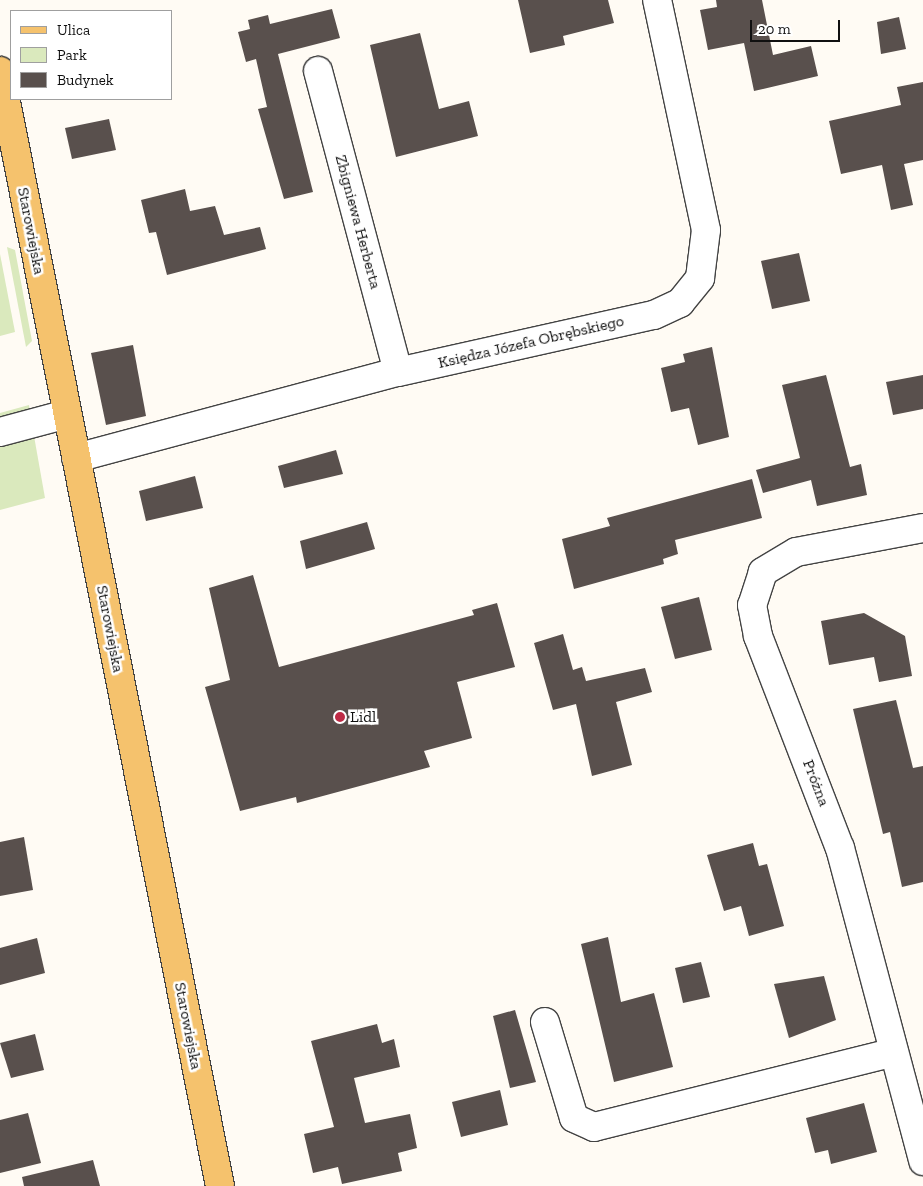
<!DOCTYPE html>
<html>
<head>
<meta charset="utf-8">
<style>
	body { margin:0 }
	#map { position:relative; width:923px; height:1186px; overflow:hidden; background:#fffbf4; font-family:"Zilla Slab",serif }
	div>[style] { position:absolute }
	.green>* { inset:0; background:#dae9bd }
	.building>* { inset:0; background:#59504d }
	.roads { filter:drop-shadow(1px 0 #434343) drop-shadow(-1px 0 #434343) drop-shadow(0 1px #434343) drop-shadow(0 -1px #434343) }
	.minor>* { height:28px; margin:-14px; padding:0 14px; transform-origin:14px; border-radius:14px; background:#fff }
	.major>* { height:28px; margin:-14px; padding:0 14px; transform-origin:14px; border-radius:14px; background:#f5c26d }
	.dots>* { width:14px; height:14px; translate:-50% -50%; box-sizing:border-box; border:2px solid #fff; border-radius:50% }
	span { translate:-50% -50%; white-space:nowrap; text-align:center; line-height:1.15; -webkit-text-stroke:5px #fff; paint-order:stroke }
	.street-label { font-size:16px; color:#101010 }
	.poi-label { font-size:16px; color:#101010 }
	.left { translate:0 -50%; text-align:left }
	.legend { position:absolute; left:10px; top:10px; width:162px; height:90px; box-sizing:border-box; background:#fff; border:1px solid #9f9f9f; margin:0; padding:6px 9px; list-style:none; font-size:15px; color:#101010 }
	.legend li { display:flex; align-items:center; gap:10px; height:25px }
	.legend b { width:25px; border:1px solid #9f9f9f }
	.scale { position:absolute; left:750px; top:20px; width:90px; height:22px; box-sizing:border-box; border:2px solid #101010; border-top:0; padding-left:6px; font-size:15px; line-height:18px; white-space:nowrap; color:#101010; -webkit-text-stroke:4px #fff; paint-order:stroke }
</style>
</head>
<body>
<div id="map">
	<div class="green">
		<i style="clip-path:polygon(7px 247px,15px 250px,32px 341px,26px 347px)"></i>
		<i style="clip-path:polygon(0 254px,15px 332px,0 336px)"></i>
		<i style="clip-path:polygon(29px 405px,30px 413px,0 421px,0 413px)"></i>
		<i style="clip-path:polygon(34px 436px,45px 498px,0 510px,0 445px)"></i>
	</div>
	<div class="building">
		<i style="clip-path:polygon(518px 0,608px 0,614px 23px,563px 36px,565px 45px,530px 53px)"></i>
		<i style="clip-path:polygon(716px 0,762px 0,773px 55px,811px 46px,818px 76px,754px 91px,744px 43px,708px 50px,700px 10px,717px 7px)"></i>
		<i style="clip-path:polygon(332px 9px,340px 38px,278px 54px,313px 192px,284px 199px,258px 109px,267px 107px,256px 59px,246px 62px,238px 32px,250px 29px,248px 20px,268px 15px,270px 24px)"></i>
		<i style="clip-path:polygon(899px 17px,906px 49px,881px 54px,877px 22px)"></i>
		<i style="clip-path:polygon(420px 33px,439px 109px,469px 101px,478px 136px,396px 157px,370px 45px)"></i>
		<i style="clip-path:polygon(923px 82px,923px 160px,904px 164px,913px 205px,891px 210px,882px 165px,841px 174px,829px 121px,901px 105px,897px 87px)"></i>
		<i style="clip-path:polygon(109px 119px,116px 150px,72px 159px,65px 128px)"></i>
		<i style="clip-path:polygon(185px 189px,190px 211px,215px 206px,224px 235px,260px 227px,266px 249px,167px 275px,156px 232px,149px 233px,141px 200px)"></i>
		<i style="clip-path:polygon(799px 253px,810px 301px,772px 309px,761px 261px)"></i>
		<i style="clip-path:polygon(133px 345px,146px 416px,106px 425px,91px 353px)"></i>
		<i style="clip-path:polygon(712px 347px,729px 437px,698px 445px,689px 408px,671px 412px,661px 368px,685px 362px,683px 354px)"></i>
		<i style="clip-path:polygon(826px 375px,850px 467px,861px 464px,867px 495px,817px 506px,811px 480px,763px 493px,756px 470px,800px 458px,782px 385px)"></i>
		<i style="clip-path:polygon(923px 375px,923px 409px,893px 415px,886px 382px)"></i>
		<i style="clip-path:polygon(336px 450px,343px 474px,284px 488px,278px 466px)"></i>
		<i style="clip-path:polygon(195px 476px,203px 508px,146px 521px,139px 491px)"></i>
		<i style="clip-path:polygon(752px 479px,762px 518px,675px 540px,678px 554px,663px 559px,664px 564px,574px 589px,562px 539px,610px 526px,607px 518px)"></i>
		<i style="clip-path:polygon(367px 522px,375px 549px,306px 569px,300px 541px)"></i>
		<i style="clip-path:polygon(253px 575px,279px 667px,474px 615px,472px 610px,497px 603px,515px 667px,457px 682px,472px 738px,424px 751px,430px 767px,297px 803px,296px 797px,240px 811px,205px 687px,230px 680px,209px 588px)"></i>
		<i style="clip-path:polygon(699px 597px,712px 650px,675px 659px,661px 607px)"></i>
		<i style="clip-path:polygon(864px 613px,905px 636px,912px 676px,879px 682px,874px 657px,829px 665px,821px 621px)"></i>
		<i style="clip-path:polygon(563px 634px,573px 670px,582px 667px,586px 681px,645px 668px,652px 692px,616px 702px,632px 765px,592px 776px,576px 704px,553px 710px,534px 643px)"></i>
		<i style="clip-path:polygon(896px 700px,913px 768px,923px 766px,923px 882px,902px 887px,890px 832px,883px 834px,853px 709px)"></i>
		<i style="clip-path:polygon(24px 837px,33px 890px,0 896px,0 842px)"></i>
		<i style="clip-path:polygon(753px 843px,759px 866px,767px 864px,784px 926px,749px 936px,741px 906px,724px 911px,707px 855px)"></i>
		<i style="clip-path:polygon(608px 937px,621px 1002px,654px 993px,673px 1067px,614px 1082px,581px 944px)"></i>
		<i style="clip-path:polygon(37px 938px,45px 973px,0 985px,0 948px)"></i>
		<i style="clip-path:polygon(701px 962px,710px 997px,683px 1003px,675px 968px)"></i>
		<i style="clip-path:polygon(824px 976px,836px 1020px,789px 1038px,774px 984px)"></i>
		<i style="clip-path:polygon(515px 1010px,536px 1082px,510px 1088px,493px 1016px)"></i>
		<i style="clip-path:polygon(377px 1024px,382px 1043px,394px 1039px,400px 1067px,354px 1078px,365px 1123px,410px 1114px,417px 1148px,398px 1153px,402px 1171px,342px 1184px,338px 1167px,313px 1173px,304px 1134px,334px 1127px,311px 1041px)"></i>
		<i style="clip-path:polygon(35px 1034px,44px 1070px,11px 1078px,0 1043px)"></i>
		<i style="clip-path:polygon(500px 1090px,508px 1125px,461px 1137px,452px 1102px)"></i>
		<i style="clip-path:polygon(864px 1103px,877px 1152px,831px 1164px,828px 1150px,815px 1153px,806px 1118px)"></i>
		<i style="clip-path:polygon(28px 1113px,41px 1163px,0 1173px,0 1120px)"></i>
		<i style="clip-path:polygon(93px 1160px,100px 1186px,24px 1186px,22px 1177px)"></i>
	</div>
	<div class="roads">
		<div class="minor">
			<i style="left:318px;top:71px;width:311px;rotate:75.1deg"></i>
			<i style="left:0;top:432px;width:69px;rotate:-15deg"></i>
			<i style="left:76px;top:458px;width:333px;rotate:-15deg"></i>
			<i style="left:398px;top:372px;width:262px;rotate:-12.6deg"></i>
			<i style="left:654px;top:315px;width:29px;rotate:-25deg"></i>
			<i style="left:680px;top:303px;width:32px;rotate:-51deg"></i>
			<i style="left:700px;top:278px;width:48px;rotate:-82.9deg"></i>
			<i style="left:706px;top:230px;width:235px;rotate:-102deg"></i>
			<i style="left:923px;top:528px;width:129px;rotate:169.3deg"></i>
			<i style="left:796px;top:552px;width:39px;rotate:149deg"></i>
			<i style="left:763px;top:572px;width:35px;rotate:108deg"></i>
			<i style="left:752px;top:605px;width:32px;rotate:79deg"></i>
			<i style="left:758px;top:636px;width:227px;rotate:68.9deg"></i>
			<i style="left:840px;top:848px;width:324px;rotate:75.1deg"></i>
			<i style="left:545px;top:1022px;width:100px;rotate:73.2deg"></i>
			<i style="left:574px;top:1118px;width:22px;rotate:24deg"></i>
			<i style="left:594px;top:1127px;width:309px;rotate:-14deg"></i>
		</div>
		<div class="major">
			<i style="left:0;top:71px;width:1136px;rotate:78.84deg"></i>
		</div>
	</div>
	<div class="dots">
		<i style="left:340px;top:717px;background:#be2a45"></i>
	</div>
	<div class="street-label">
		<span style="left:358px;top:222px;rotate:75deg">Zbigniewa Herberta</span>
		<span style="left:31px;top:231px;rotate:79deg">Starowiejska</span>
		<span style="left:531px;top:342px;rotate:-13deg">Księdza Józefa Obrębskiego</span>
		<span style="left:110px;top:629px;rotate:79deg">Starowiejska</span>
		<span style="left:816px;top:783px;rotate:69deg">Próżna</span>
		<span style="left:188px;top:1026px;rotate:79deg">Starowiejska</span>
	</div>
	<div class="poi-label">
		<span class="left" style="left:350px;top:717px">Lidl</span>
	</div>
	<ul class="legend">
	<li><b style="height:6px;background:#f5c26d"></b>Ulica</li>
	<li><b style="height:14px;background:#dae9bd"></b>Park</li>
	<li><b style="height:14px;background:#59504d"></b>Budynek</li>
	</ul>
	<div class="scale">20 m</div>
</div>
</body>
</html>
